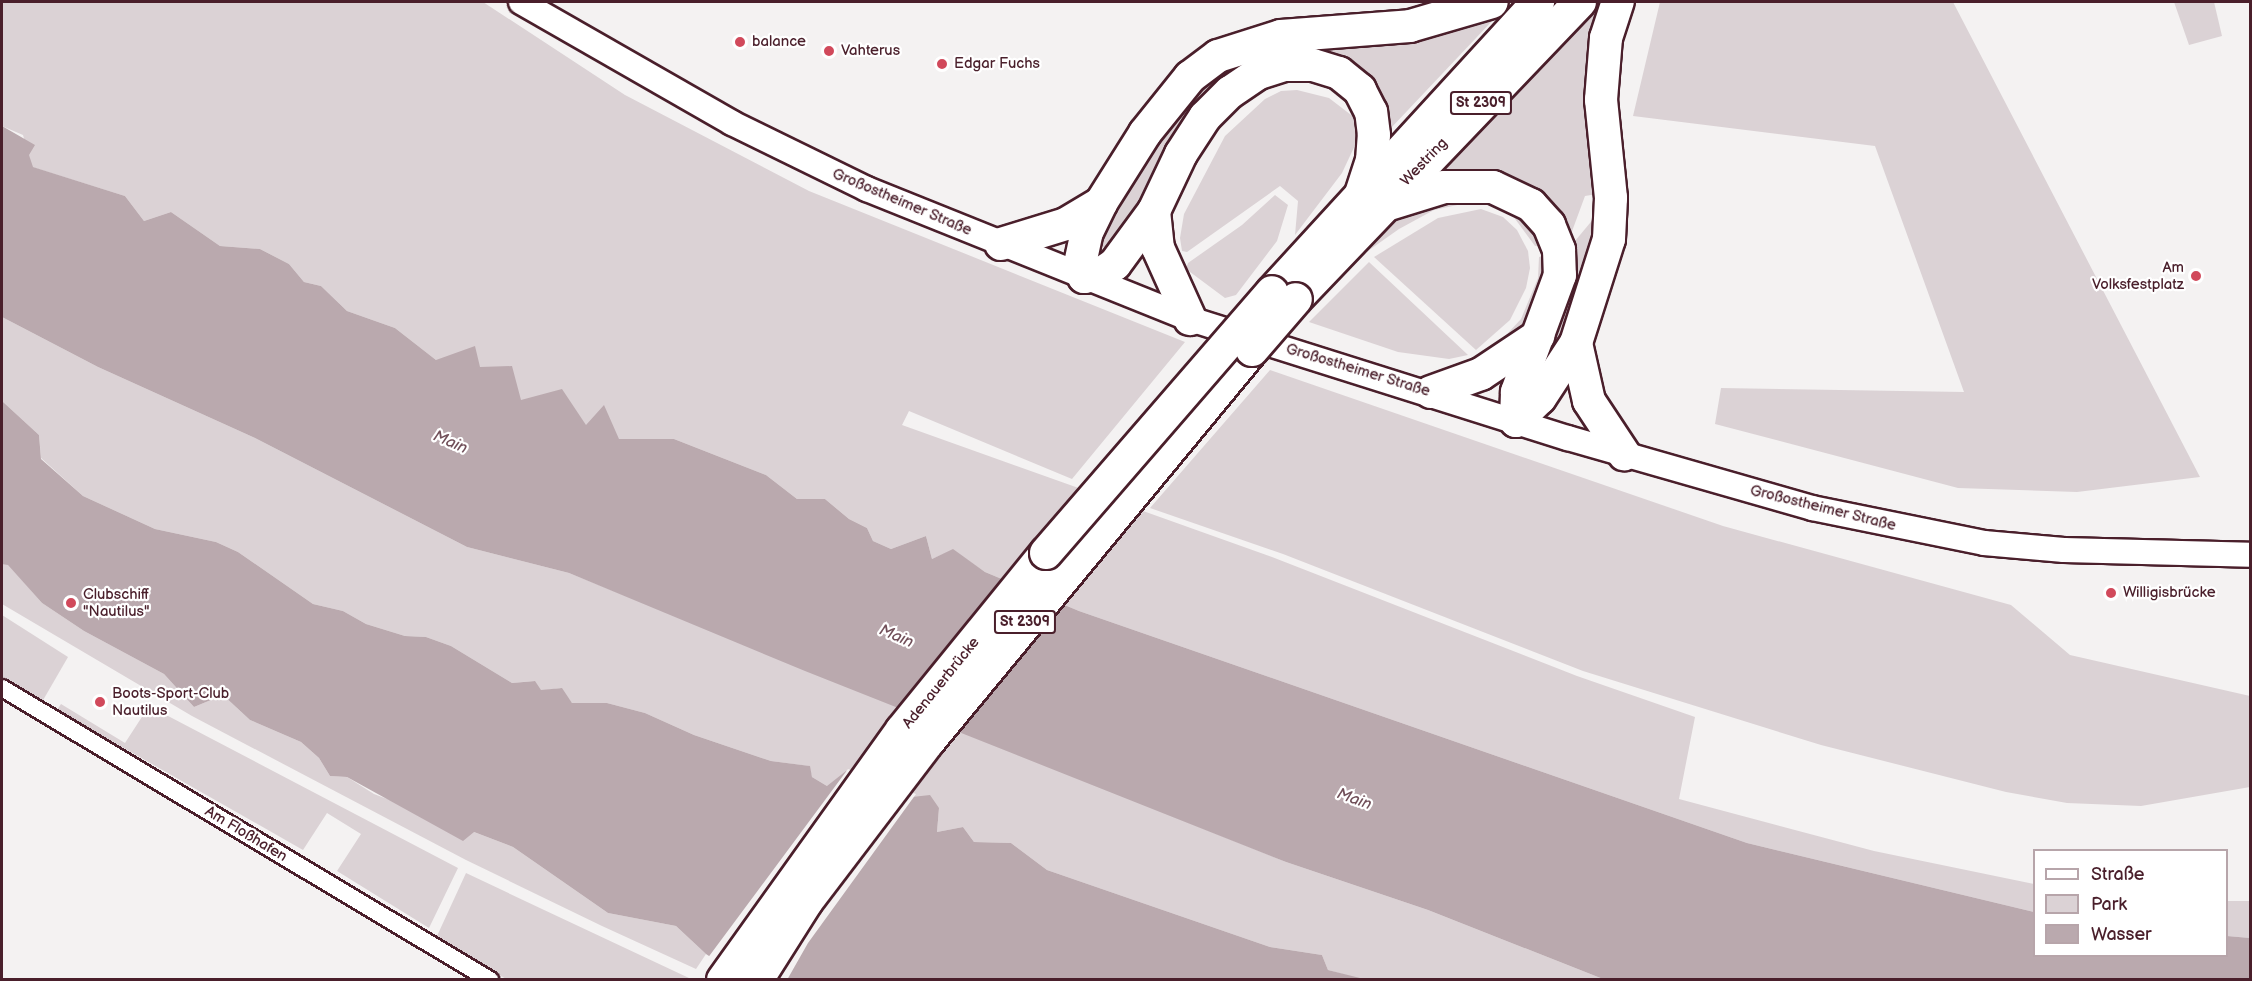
<!DOCTYPE html>
<html>
<head>
<meta charset="utf-8">
<style>
	body { margin:0 }
	#map { position:relative; width:2252px; height:981px; overflow:hidden; background:#f4f2f2; font-family:"Balsamiq Sans",sans-serif }
	div>[style] { position:absolute }
	.green>* { inset:0; background:#dbd2d5 }
	.water>* { inset:0; background:#baa9ae }
	.pier>* { inset:0; background:#f4f2f2 }
	.roads { filter:drop-shadow(2px 0 #4a1f2b) drop-shadow(-2px 0 #4a1f2b) drop-shadow(0 2px #4a1f2b) drop-shadow(0 -2px #4a1f2b) }
	.street>* { height:16px; margin:-8px; padding:0 8px; transform-origin:8px; border-radius:8px; background:#fff }
	.secondary>* { height:24px; margin:-12px; padding:0 12px; transform-origin:12px; border-radius:12px; background:#fff }
	.highway>* { height:32px; margin:-16px; padding:0 16px; transform-origin:16px; border-radius:16px; background:#fff }
	.bridges { filter:drop-shadow(2px 0 #4a1f2b) drop-shadow(-2px 0 #4a1f2b) drop-shadow(0 2px #4a1f2b) drop-shadow(0 -2px #4a1f2b) }
	.highway-bridge>* { height:32px; margin:-16px; padding:0 16px; transform-origin:16px; border-radius:16px; background:#fff }
	.dots>* { width:16px; height:16px; translate:-50% -50%; box-sizing:border-box; border:3px solid #fff; border-radius:50% }
	span { translate:-50% -50%; white-space:nowrap; text-align:center; line-height:1.15; -webkit-text-stroke:4.5px #fff; paint-order:stroke }
	.shield-label span { padding:2px 4px; background:#fff; border:2px solid; border-radius:4px; -webkit-text-stroke-width:0 }
	.shield-label { font-size:14px; color:#4a1f2b; font-weight:700 }
	.poi-label { font-size:15px; color:#4a1f2b }
	.left { translate:0 -50%; text-align:left }
	.right { translate:-100% -50%; text-align:right }
	.street-label { font-size:15px; color:#4a1f2b }
	.water-label { font-size:16px; color:#714f59; font-style:italic }
	.frame { position:absolute; inset:0; border:3px solid #4a1f2b; pointer-events:none }
	.legend { position:absolute; left:2033px; top:849px; width:195px; height:108px; box-sizing:border-box; background:#fff; border:2px solid #b7a5aa; margin:0; padding:8px 10px; list-style:none; font-size:18px; color:#4a1f2b }
	.legend li { display:flex; align-items:center; gap:12px; height:30px }
	.legend b { width:30px; border:2px solid #b7a5aa }
</style>
</head>
<body>
<div id="map">
	<div class="green">
		<i style="clip-path:polygon(2px 2px,483px 2px,625px 95px,809px 191px,1185px 342px,1072px 479px,909px 411px,902px 425px,1272px 557px,1577px 676px,1695px 717px,1679px 799px,1874px 851px,2034px 884px,2034px 912px,1747px 843px,1079px 611px,985px 572px,953px 550px,932px 559px,926px 536px,891px 549px,873px 541px,867px 528px,849px 519px,825px 499px,797px 499px,766px 475px,674px 439px,619px 439px,521px 401px,480px 367px,436px 360px,395px 328px,347px 311px,321px 286px,304px 282px,289px 264px,260px 249px,220px 246px,171px 212px,144px 221px,125px 196px,32px 167px,23px 135px,2px 126px)"></i>
		<i style="clip-path:polygon(1592px 2px,1610px 2px,1603px 193px,1585px 196px,1571px 234px,1566px 238px,1557px 217px,1425px 176px)"></i>
		<i style="clip-path:polygon(1660px 2px,1953px 2px,2200px 477px,2077px 492px,1958px 488px,1715px 424px,1721px 388px,1964px 392px,1875px 146px,1633px 116px)"></i>
		<i style="clip-path:polygon(2174px 2px,2214px 2px,2222px 36px,2189px 45px)"></i>
		<i style="clip-path:polygon(1490px 8px,1493px 20px,1391px 128px,1386px 129px,1306px 52px,1167px 162px,1111px 250px,1091px 242px,1130px 172px,1214px 67px)"></i>
		<i style="clip-path:polygon(1297px 90px,1329px 98px,1355px 118px,1357px 141px,1342px 173px,1295px 235px,1298px 201px,1280px 186px,1187px 252px,1182px 251px,1180px 238px,1184px 214px,1225px 136px,1265px 99px,1281px 91px)"></i>
		<i style="clip-path:polygon(1275px 195px,1288px 205px,1277px 241px,1236px 295px,1225px 298px,1186px 269px,1188px 263px,1242px 225px)"></i>
		<i style="clip-path:polygon(1506px 195px,1548px 245px,1535px 246px,1510px 212px,1493px 203px,1476px 201px,1434px 210px,1399px 229px,1348px 265px,1388px 221px,1416px 204px)"></i>
		<i style="clip-path:polygon(1605px 205px,1566px 344px,1529px 381px,1570px 247px)"></i>
		<i style="clip-path:polygon(1481px 209px,1503px 217px,1517px 230px,1528px 251px,1530px 268px,1526px 288px,1510px 320px,1476px 350px,1374px 257px,1438px 218px)"></i>
		<i style="clip-path:polygon(1550px 254px,1540px 302px,1518px 337px,1495px 347px,1521px 319px,1538px 278px,1539px 257px)"></i>
		<i style="clip-path:polygon(1369px 262px,1468px 355px,1449px 359px,1398px 352px,1309px 322px)"></i>
		<i style="clip-path:polygon(2px 317px,98px 367px,255px 438px,467px 547px,569px 573px,1286px 862px,1428px 910px,1603px 979px,1364px 980px,1328px 970px,1322px 955px,1270px 947px,1047px 870px,1011px 843px,974px 842px,963px 827px,937px 832px,939px 808px,912px 797px,827px 786px,812px 777px,809px 766px,771px 761px,694px 735px,645px 713px,607px 703px,572px 703px,560px 688px,541px 691px,534px 681px,512px 683px,451px 646px,426px 637px,405px 636px,366px 624px,343px 611px,313px 604px,238px 552px,216px 542px,155px 529px,83px 496px,41px 458px,39px 435px,2px 401px)"></i>
		<i style="clip-path:polygon(1270px 370px,1723px 526px,2011px 605px,2070px 655px,2250px 696px,2250px 787px,2141px 806px,2067px 803px,2006px 792px,1821px 745px,1583px 671px,1283px 554px,1150px 508px)"></i>
		<i style="clip-path:polygon(2px 564px,8px 564px,42px 603px,84px 631px,164px 674px,194px 707px,223px 695px,250px 720px,301px 742px,319px 758px,330px 776px,347px 777px,374px 794px,513px 847px,608px 913px,676px 926px,706px 954px,696px 969px,602px 926px,466px 860px,192px 716px,2px 604px)"></i>
		<i style="clip-path:polygon(2px 615px,68px 657px,42px 702px,2px 677px)"></i>
		<i style="clip-path:polygon(61px 704px,125px 743px,149px 706px,458px 868px,429px 928px,337px 871px,361px 834px,327px 813px,303px 850px,57px 710px)"></i>
		<i style="clip-path:polygon(466px 873px,542px 909px,689px 978px,506px 979px,437px 936px)"></i>
		<i style="clip-path:polygon(2226px 901px,2250px 901px,2250px 938px,2227px 936px)"></i>
	</div>
	<div class="water">
		<i style="clip-path:polygon(2px 126px,35px 145px,29px 155px,33px 167px,125px 196px,144px 221px,171px 212px,220px 246px,260px 249px,289px 264px,304px 282px,321px 286px,347px 311px,395px 328px,436px 360px,475px 346px,480px 367px,512px 366px,521px 400px,562px 389px,586px 425px,604px 405px,619px 439px,674px 439px,766px 475px,797px 499px,825px 499px,849px 519px,867px 528px,873px 541px,891px 549px,926px 536px,932px 559px,953px 549px,985px 572px,1079px 611px,1747px 843px,2034px 912px,2034px 956px,2226px 956px,2227px 936px,2250px 938px,2250px 979px,1603px 979px,1428px 910px,1286px 862px,805px 671px,569px 573px,467px 547px,255px 438px,98px 367px,2px 317px)"></i>
		<i style="clip-path:polygon(2px 401px,39px 435px,41px 459px,83px 496px,155px 529px,216px 542px,238px 552px,313px 604px,343px 611px,366px 624px,405px 636px,426px 637px,451px 646px,512px 683px,535px 681px,541px 690px,562px 688px,572px 703px,607px 703px,645px 713px,694px 735px,771px 761px,810px 766px,812px 777px,827px 786px,846px 771px,912px 797px,930px 795px,939px 808px,937px 832px,963px 827px,974px 842px,1011px 843px,1047px 870px,1270px 947px,1322px 955px,1328px 970px,1364px 979px,744px 979px,706px 954px,676px 926px,608px 913px,513px 847px,474px 832px,463px 841px,347px 777px,330px 776px,319px 758px,301px 742px,250px 720px,223px 695px,194px 707px,164px 674px,84px 631px,42px 603px,8px 565px,2px 564px)"></i>
	</div>
	<div class="pier">
		<i style="clip-path:polygon(848px 769px,916px 794px,808px 943px,787px 980px,739px 980px,707px 959px)"></i>
	</div>
	<div class="roads">
		<div class="street">
			<i style="left:2px;top:688px;width:569px;rotate:30.89deg"></i>
		</div>
		<div class="secondary">
			<i style="left:521px;top:2px;width:243px;rotate:29.8deg"></i>
			<i style="left:732px;top:123px;width:150px;rotate:26.1deg"></i>
			<i style="left:867px;top:189px;width:348px;rotate:21.9deg"></i>
			<i style="left:1190px;top:319px;width:396px;rotate:17.5deg"></i>
			<i style="left:1568px;top:438px;width:254px;rotate:16deg"></i>
			<i style="left:1812px;top:508px;width:176px;rotate:11.5deg"></i>
			<i style="left:1984px;top:543px;width:80px;rotate:5deg"></i>
			<i style="left:2064px;top:550px;width:186px;rotate:1.5deg"></i>
		</div>
		<div class="highway">
			<i style="left:1361px;top:194px;width:35px;rotate:-72deg"></i>
			<i style="left:1372px;top:161px;width:26px;rotate:-86deg"></i>
			<i style="left:1374px;top:135px;width:23px;rotate:-97deg"></i>
			<i style="left:1371px;top:112px;width:25px;rotate:-117deg"></i>
			<i style="left:1360px;top:90px;width:27px;rotate:-141deg"></i>
			<i style="left:1339px;top:73px;width:28px;rotate:-163deg"></i>
			<i style="left:1312px;top:65px;width:28px;rotate:180deg"></i>
			<i style="left:1284px;top:65px;width:28px;rotate:162deg"></i>
			<i style="left:1257px;top:74px;width:32px;rotate:146deg"></i>
			<i style="left:1230px;top:92px;width:35px;rotate:135deg"></i>
			<i style="left:1205px;top:117px;width:44px;rotate:123deg"></i>
			<i style="left:1181px;top:154px;width:63px;rotate:115.3deg"></i>
			<i style="left:1154px;top:211px;width:66px;rotate:126.3deg"></i>
			<i style="left:1115px;top:264px;width:16px;rotate:145deg"></i>
			<i style="left:1102px;top:273px;width:18px;rotate:167deg"></i>
			<i style="left:1084px;top:277px;width:14px;rotate:-107deg"></i>
			<i style="left:1080px;top:264px;width:33px;rotate:-78deg"></i>
			<i style="left:1087px;top:232px;width:32px;rotate:-64deg"></i>
			<i style="left:1101px;top:203px;width:83px;rotate:-57.8deg"></i>
			<i style="left:1145px;top:133px;width:72px;rotate:-51.2deg"></i>
			<i style="left:1190px;top:77px;width:35px;rotate:-37deg"></i>
			<i style="left:1218px;top:56px;width:66px;rotate:-17.6deg"></i>
			<i style="left:1281px;top:36px;width:129px;rotate:-4.4deg"></i>
			<i style="left:1410px;top:26px;width:85px;rotate:-16.3deg"></i>
			<i style="left:1386px;top:205px;width:61px;rotate:-17.2deg"></i>
			<i style="left:1444px;top:187px;width:49px"></i>
			<i style="left:1493px;top:187px;width:42px;rotate:25.3deg"></i>
			<i style="left:1531px;top:205px;width:27px;rotate:48deg"></i>
			<i style="left:1549px;top:225px;width:27px;rotate:68deg"></i>
			<i style="left:1559px;top:250px;width:25px;rotate:88deg"></i>
			<i style="left:1560px;top:275px;width:125px;rotate:110.2deg"></i>
			<i style="left:1517px;top:392px;width:29px;rotate:92deg"></i>
			<i style="left:1154px;top:211px;width:37px;rotate:84deg"></i>
			<i style="left:1158px;top:248px;width:78px;rotate:65.7deg"></i>
			<i style="left:1001px;top:244px;width:68px;rotate:-17.1deg"></i>
			<i style="left:1066px;top:224px;width:41px;rotate:-31deg"></i>
			<i style="left:1272px;top:292px;width:394px;rotate:-47.5deg"></i>
			<i style="left:1296px;top:299px;width:411px;rotate:-46.3deg"></i>
			<i style="left:1576px;top:343px;width:59px;rotate:77.4deg"></i>
			<i style="left:1589px;top:401px;width:64px;rotate:56.6deg"></i>
			<i style="left:1431px;top:392px;width:53px;rotate:-19.8deg"></i>
			<i style="left:1481px;top:374px;width:69px;rotate:-33.7deg"></i>
			<i style="left:1516px;top:421px;width:33px;rotate:-44deg"></i>
			<i style="left:1540px;top:398px;width:66px;rotate:-56.8deg"></i>
			<i style="left:1576px;top:343px;width:109px;rotate:-72.4deg"></i>
			<i style="left:1609px;top:239px;width:41px;rotate:-87.2deg"></i>
			<i style="left:1611px;top:198px;width:99px;rotate:-95.8deg"></i>
			<i style="left:1601px;top:100px;width:62px;rotate:-85.4deg"></i>
			<i style="left:1606px;top:38px;width:38px;rotate:-72deg"></i>
			<i style="left:723px;top:980px;width:307px;rotate:-54.4deg"></i>
			<i style="left:902px;top:730px;width:228px;rotate:-50.9deg"></i>
			<i style="left:757px;top:980px;width:93px;rotate:-57.7deg"></i>
			<i style="left:807px;top:901px;width:201px;rotate:-52.7deg"></i>
			<i style="left:929px;top:741px;width:507px;rotate:-50.44deg"></i>
		</div>
	</div>
	<div class="bridges">
		<div class="highway-bridge">
			<i style="left:1252px;top:350px;width:67px;rotate:-49.2deg"></i>
			<i style="left:1046px;top:553px;width:345px;rotate:-49.1deg"></i>
		</div>
	</div>
	<div class="dots">
		<i style="left:740px;top:42px;background:#d1495b"></i>
		<i style="left:829px;top:51px;background:#d1495b"></i>
		<i style="left:942px;top:64px;background:#d1495b"></i>
		<i style="left:2196px;top:276px;background:#d1495b"></i>
		<i style="left:2111px;top:593px;background:#d1495b"></i>
		<i style="left:71px;top:603px;background:#d1495b"></i>
		<i style="left:100px;top:702px;background:#d1495b"></i>
	</div>
	<div class="shield-label">
		<span style="left:1481px;top:103px">St 2309</span>
		<span style="left:1025px;top:622px">St 2309</span>
	</div>
	<div class="poi-label">
		<span class="left" style="left:752px;top:42px">balance</span>
		<span class="left" style="left:841px;top:51px">Vahterus</span>
		<span class="left" style="left:954px;top:64px">Edgar Fuchs</span>
		<span class="right" style="left:2184px;top:276px">Am<br>Volksfestplatz</span>
		<span class="left" style="left:2123px;top:593px">Willigisbrücke</span>
		<span class="left" style="left:83px;top:603px">Clubschiff<br>"Nautilus"</span>
		<span class="left" style="left:112px;top:702px">Boots-Sport-Club<br>Nautilus</span>
	</div>
	<div class="street-label">
		<span style="left:1424px;top:162px;rotate:-46deg">Westring</span>
		<span style="left:902px;top:202px;rotate:23deg">Großostheimer Straße</span>
		<span style="left:1358px;top:370px;rotate:17deg">Großostheimer Straße</span>
		<span style="left:1823px;top:508px;rotate:14deg">Großostheimer Straße</span>
		<span style="left:941px;top:683px;rotate:-51deg">Adenauerbrücke</span>
		<span style="left:246px;top:834px;rotate:31deg">Am Floßhafen</span>
	</div>
	<div class="water-label">
		<span style="left:450px;top:443px;rotate:23deg">Main</span>
		<span style="left:896px;top:637px;rotate:23deg">Main</span>
		<span style="left:1354px;top:800px;rotate:20deg">Main</span>
	</div>
	<div class="frame"></div>
	<ul class="legend">
	<li><b style="height:8px;background:#fff"></b>Straße</li>
	<li><b style="height:16px;background:#dbd2d5"></b>Park</li>
	<li><b style="height:16px;background:#baa9ae"></b>Wasser</li>
	</ul>
</div>
</body>
</html>
